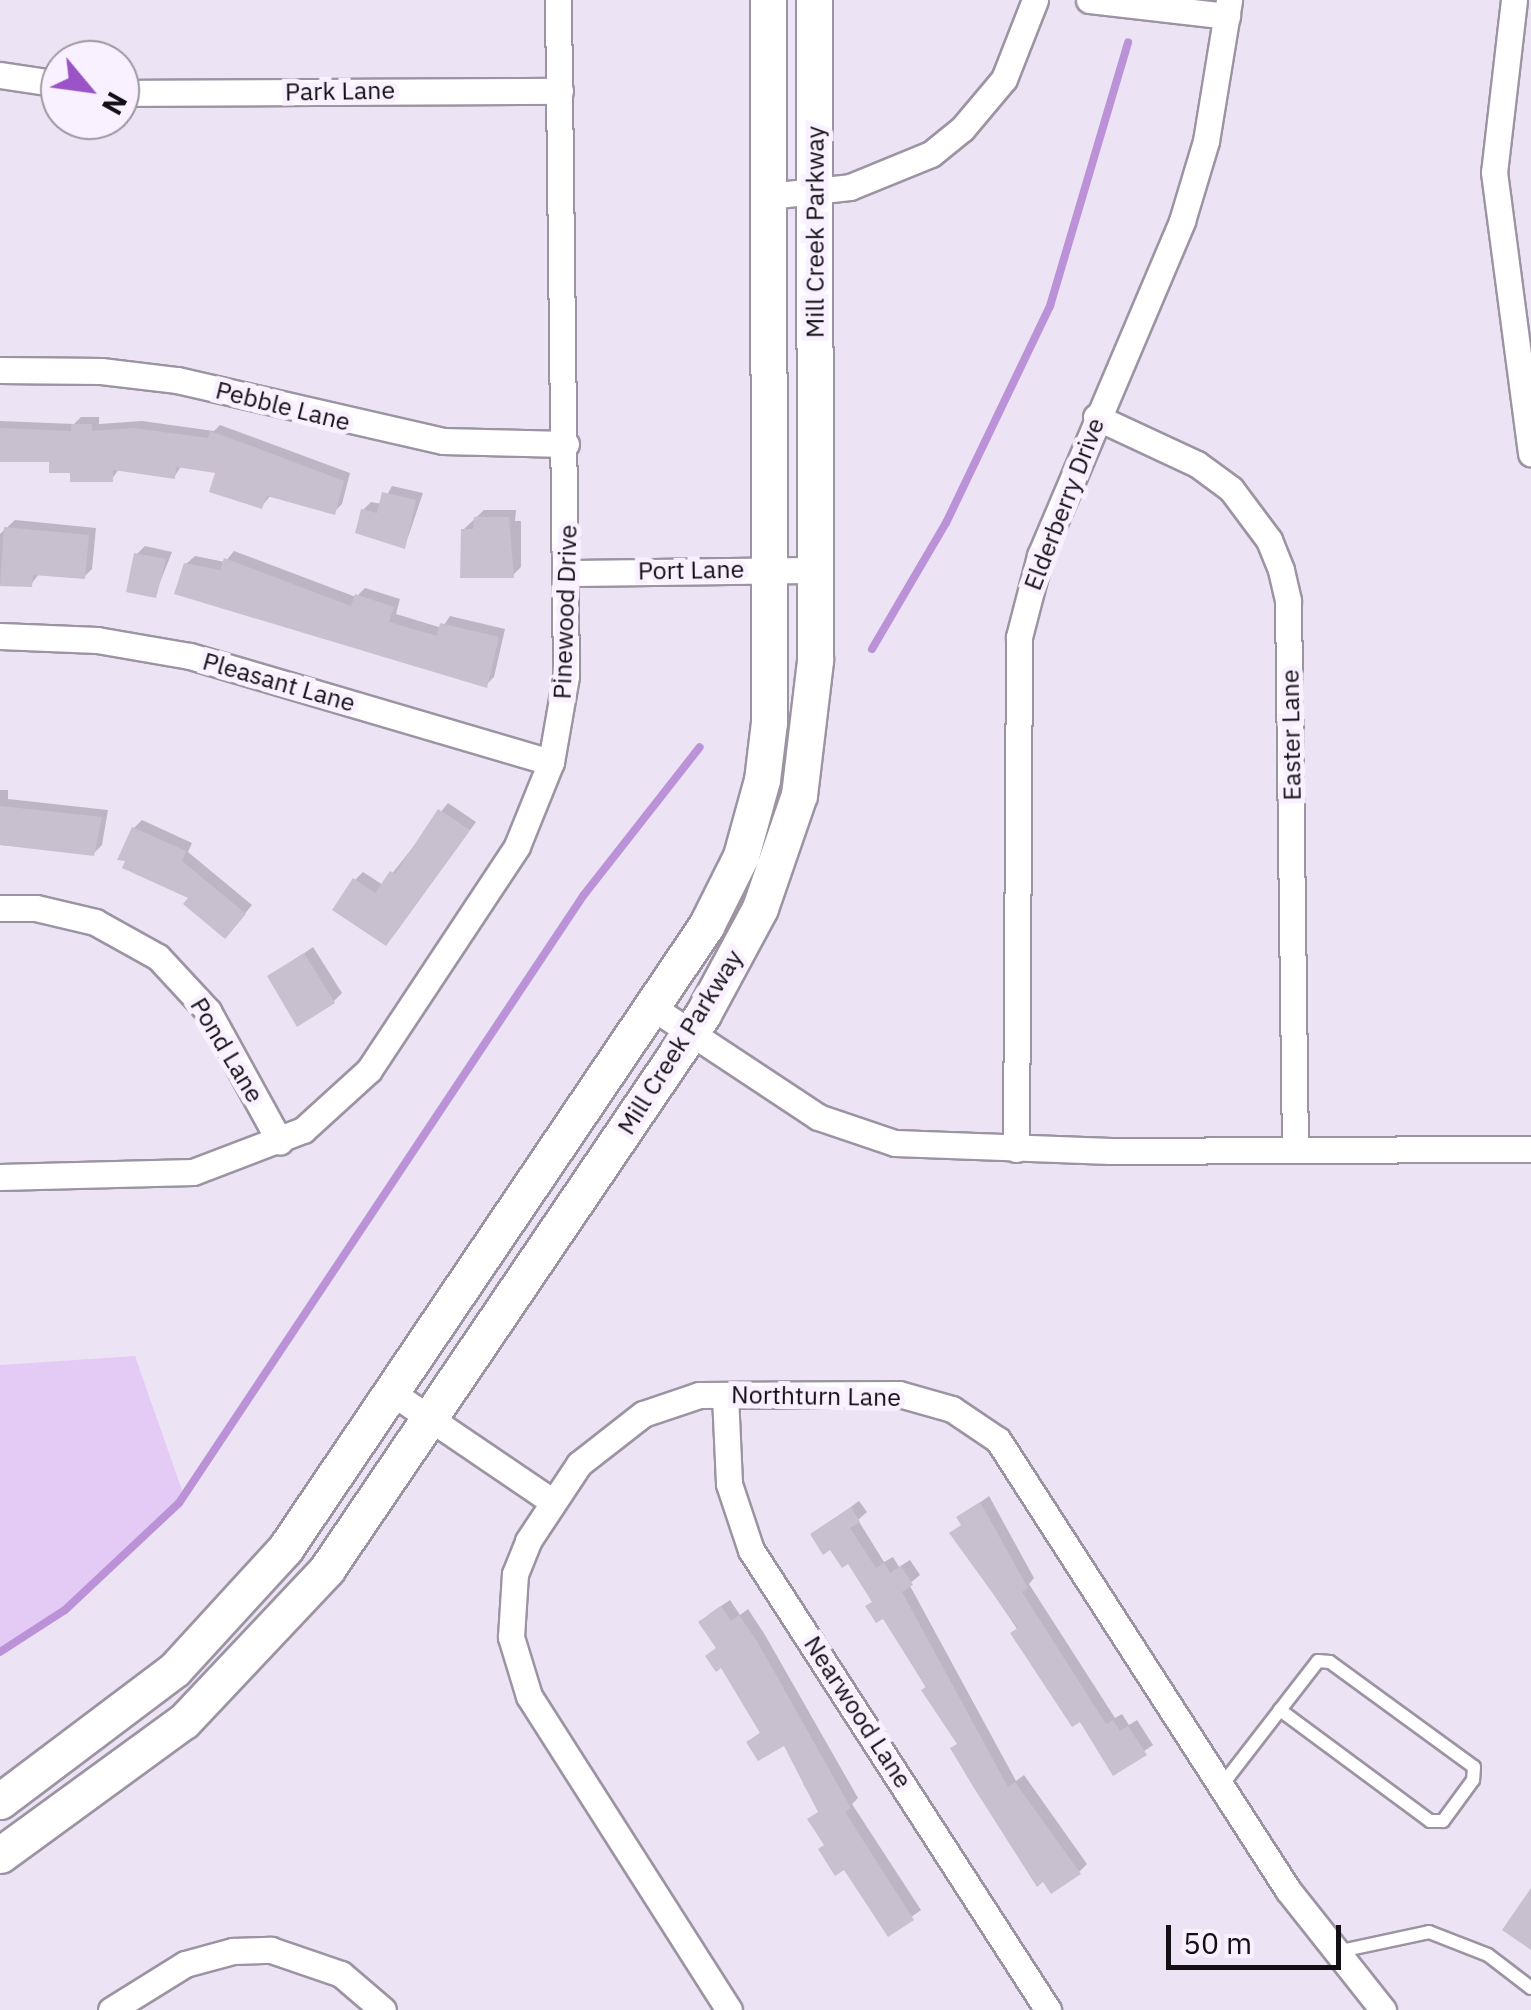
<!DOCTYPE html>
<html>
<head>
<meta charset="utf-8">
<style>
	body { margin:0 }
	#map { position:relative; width:1531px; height:2010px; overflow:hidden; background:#ece3f4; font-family:"IBM Plex Sans",sans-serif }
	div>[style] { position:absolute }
	.green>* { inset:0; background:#e3cbf6 }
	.shadow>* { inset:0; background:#0003 }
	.stream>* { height:8px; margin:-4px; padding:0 4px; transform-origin:4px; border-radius:4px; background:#bb92d8 }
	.building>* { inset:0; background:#c9c0cf }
	.roads { filter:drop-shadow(2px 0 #9d94a3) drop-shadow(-2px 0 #9d94a3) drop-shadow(0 2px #9d94a3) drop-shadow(0 -2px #9d94a3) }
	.lane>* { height:12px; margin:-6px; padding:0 6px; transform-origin:6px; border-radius:6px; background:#fff }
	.street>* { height:25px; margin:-12.5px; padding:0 12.5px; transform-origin:12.5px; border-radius:12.5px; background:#fff }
	.secondary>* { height:35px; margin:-17.5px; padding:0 17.5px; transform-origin:17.5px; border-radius:17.5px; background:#fff }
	span { translate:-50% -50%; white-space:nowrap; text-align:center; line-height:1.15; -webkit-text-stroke:10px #f9f1ff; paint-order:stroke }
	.street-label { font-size:25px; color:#131015 }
	.north { position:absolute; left:40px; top:40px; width:100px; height:100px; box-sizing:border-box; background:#f9f1ff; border:2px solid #9d97a1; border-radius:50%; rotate:119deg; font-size:28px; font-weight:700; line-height:40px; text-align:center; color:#131015 }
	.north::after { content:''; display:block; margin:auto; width:35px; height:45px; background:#9b54c7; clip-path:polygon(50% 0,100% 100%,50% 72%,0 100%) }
	.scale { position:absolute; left:1166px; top:1925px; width:175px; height:45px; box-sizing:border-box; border:5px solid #131015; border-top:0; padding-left:12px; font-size:30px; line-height:35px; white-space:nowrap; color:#131015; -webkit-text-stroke:8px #f9f1ff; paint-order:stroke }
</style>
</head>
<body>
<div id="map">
	<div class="green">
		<i style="clip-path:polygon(135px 1356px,184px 1496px,65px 1610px,0 1652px,0 1365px)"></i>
	</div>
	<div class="shadow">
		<i style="clip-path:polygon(81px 417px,99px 417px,99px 424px,142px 421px,214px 431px,220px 425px,350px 473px,342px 504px,334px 512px,271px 495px,262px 506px,219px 470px,182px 465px,174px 477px,119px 469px,112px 479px,51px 459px,0 460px,0 421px,74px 424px)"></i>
		<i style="clip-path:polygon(392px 486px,423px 493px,405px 546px,363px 510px,371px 502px,382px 504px)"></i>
		<i style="clip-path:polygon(484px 510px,516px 510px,515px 521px,521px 521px,521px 567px,513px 575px,463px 530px)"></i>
		<i style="clip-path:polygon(15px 520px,96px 528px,92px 569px,84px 577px,40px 573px,31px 584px,0 584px,0 534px)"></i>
		<i style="clip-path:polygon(145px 546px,172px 552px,155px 595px,137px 554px)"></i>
		<i style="clip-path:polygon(234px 551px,356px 597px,365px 588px,400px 599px,396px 614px,442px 628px,450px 616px,505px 629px,494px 677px,486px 685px,186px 564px,195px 556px,225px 562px)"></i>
		<i style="clip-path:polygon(0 790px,8px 790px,8px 799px,108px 810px,102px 845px,94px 853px,0 845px)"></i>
		<i style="clip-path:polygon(448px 803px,476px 822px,394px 935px,355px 880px,363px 872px,383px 885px)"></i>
		<i style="clip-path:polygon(142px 820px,192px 843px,188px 852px,252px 905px,233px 928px,192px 897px,134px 828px)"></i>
		<i style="clip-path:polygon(313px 947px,342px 993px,334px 1001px,270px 977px)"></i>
		<i style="clip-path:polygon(989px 1496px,1034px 1578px,1029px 1584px,1115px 1718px,1122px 1714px,1129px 1725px,1137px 1720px,1153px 1745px,1114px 1772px,952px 1533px,963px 1524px,959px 1518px)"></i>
		<i style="clip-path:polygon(859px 1501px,867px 1512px,858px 1520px,884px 1562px,893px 1557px,899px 1567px,910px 1560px,920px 1575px,909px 1584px,1016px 1781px,1024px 1775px,1087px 1864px,1079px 1872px,959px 1742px,849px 1561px,813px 1534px)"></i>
		<i style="clip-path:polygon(730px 1600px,740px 1615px,748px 1609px,765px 1635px,858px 1798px,852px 1804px,921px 1910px,889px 1933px,826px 1844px,820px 1810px,803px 1784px,807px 1780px,784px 1742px,749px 1742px,762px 1731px,718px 1647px,709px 1614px)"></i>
	</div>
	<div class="stream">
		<i style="left:872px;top:649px;width:146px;rotate:-59.6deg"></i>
		<i style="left:946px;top:523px;width:241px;rotate:-64.4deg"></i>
		<i style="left:1050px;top:306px;width:275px;rotate:-73.5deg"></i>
		<i style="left:0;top:1652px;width:77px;rotate:-32.9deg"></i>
		<i style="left:65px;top:1610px;width:156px;rotate:-43.2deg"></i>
		<i style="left:179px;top:1503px;width:729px;rotate:-56.35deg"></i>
		<i style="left:583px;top:896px;width:189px;rotate:-51.9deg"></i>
	</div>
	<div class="building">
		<i style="clip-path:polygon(71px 424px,92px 424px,92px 431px,133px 428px,208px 438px,210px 431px,238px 441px,344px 481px,335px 515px,267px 496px,262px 509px,209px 492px,215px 473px,176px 467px,175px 479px,113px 470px,113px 482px,70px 482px,70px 473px,49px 473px,49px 462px,0 462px,0 428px,71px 431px)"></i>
		<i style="clip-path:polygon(382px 492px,416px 500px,405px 549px,355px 533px,361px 509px,377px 513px)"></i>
		<i style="clip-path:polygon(474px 517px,509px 517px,514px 578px,460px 578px,461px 529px,473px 529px)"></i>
		<i style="clip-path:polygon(4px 527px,89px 535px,85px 579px,33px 575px,32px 587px,0 586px)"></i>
		<i style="clip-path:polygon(134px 553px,166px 559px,156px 598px,126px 592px)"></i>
		<i style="clip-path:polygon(224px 558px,351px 606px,355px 594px,394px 607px,389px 622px,437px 636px,440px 623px,499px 637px,487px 688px,174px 594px,184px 563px,220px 570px)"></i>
		<i style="clip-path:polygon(0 806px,102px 817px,94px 856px,0 845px)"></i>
		<i style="clip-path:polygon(438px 809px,470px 830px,386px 946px,332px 910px,353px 878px,375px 893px,390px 871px,395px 874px)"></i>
		<i style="clip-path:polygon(132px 827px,186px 851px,182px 861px,246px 914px,225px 939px,183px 904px,188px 898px,122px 868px,125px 861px,117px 860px)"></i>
		<i style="clip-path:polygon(304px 953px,335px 1003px,297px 1027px,267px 976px)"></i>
		<i style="clip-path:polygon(980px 1502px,1028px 1588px,1022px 1592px,1106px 1724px,1113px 1720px,1120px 1731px,1128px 1726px,1147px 1755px,1113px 1776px,1080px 1722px,1072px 1727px,1010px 1633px,1018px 1628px,949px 1533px,961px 1525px,956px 1517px)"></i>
		<i style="clip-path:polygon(851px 1507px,860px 1522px,850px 1528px,876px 1568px,884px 1563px,890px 1573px,901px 1566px,913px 1585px,902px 1592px,1008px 1787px,1015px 1782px,1081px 1874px,1051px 1894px,1043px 1882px,1037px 1887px,974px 1788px,950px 1748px,957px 1744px,921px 1690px,926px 1687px,883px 1619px,876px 1623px,865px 1606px,872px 1602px,848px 1564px,842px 1568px,830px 1550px,823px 1555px,810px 1534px)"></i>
		<i style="clip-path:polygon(721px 1606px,731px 1621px,739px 1615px,758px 1643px,851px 1808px,845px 1812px,914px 1920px,888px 1937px,844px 1870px,835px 1876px,818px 1849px,824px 1845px,807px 1819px,818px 1812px,784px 1746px,758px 1761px,746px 1742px,760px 1733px,721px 1668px,716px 1672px,705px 1656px,716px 1648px,698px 1622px)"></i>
		<i style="clip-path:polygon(1531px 1888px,1531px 1950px,1502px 1930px)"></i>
	</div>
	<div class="roads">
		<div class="lane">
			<i style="left:1222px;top:1785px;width:95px;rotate:-52.3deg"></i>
			<i style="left:1280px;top:1710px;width:62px;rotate:-52.2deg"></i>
			<i style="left:1318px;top:1661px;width:12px;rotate:5deg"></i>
			<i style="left:1330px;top:1662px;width:178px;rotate:36.1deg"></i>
			<i style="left:1474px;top:1767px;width:13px;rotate:94deg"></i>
			<i style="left:1473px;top:1780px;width:51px;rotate:126.2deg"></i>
			<i style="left:1443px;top:1821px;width:13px;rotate:180deg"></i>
			<i style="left:1430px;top:1821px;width:187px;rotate:-143.5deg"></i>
			<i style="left:1336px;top:1952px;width:95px;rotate:-12.1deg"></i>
			<i style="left:1429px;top:1932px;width:63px;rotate:21.3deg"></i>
			<i style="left:1488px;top:1955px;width:54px;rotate:37.5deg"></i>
		</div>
		<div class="street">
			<i style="left:1089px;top:0;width:139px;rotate:6.6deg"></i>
			<i style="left:1514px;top:0;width:173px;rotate:96.6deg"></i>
			<i style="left:1494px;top:172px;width:284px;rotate:82.5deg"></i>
			<i style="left:0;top:75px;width:61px;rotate:8.5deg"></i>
			<i style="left:120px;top:93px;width:440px;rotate:-0.3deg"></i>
			<i style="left:769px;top:196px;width:81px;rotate:-6.3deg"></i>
			<i style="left:850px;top:187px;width:87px;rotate:-22.2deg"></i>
			<i style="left:931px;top:154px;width:40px;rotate:-39deg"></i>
			<i style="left:962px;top:129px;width:65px;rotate:-50deg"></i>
			<i style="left:1004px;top:79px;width:85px;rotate:-68.6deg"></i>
			<i style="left:0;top:370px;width:101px;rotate:0.6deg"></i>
			<i style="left:101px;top:371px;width:77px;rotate:6.8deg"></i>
			<i style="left:177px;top:380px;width:273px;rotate:12.9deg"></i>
			<i style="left:443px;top:441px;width:123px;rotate:1.4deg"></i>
			<i style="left:1096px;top:417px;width:111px;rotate:25deg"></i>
			<i style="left:1197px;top:464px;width:42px;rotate:36.3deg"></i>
			<i style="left:1231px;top:489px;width:64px;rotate:53.3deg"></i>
			<i style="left:1269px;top:540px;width:32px;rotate:68deg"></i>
			<i style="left:1281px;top:570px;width:32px;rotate:77deg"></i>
			<i style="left:1288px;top:601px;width:549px;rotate:89.27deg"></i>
			<i style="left:567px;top:573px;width:248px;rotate:-0.7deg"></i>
			<i style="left:0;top:636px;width:97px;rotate:2.4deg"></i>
			<i style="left:97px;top:640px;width:94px;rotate:9.8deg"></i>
			<i style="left:190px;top:656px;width:376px;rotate:16.4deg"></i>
			<i style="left:0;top:908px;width:36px"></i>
			<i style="left:36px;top:908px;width:61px;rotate:13.3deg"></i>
			<i style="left:95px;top:922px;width:72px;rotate:29.1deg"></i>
			<i style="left:158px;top:957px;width:74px;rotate:47.2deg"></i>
			<i style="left:208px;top:1011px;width:149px;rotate:61.2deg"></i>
			<i style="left:652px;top:1007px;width:199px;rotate:33.5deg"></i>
			<i style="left:818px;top:1117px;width:81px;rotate:18.7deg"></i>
			<i style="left:895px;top:1143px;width:216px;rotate:2.1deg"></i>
			<i style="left:1111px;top:1151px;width:420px;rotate:-0.3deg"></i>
			<i style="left:1016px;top:1149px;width:512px;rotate:-89.66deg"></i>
			<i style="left:1019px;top:637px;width:84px;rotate:-75.5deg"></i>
			<i style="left:1040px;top:556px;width:364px;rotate:-67deg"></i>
			<i style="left:1182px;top:221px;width:84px;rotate:-73.3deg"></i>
			<i style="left:1206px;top:141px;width:143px;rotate:-80.7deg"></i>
			<i style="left:0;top:1177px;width:193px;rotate:-1.5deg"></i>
			<i style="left:193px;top:1172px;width:118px;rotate:-20.9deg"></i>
			<i style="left:303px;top:1130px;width:89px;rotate:-42.3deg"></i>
			<i style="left:369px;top:1070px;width:268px;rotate:-56.5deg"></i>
			<i style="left:517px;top:846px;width:91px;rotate:-68deg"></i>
			<i style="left:551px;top:762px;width:87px;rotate:-80.1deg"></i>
			<i style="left:566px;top:676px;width:676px;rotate:-90.68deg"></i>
			<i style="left:394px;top:1394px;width:192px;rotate:34.2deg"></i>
			<i style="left:725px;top:1395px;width:89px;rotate:87.4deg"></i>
			<i style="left:729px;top:1484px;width:70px;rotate:71.6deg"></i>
			<i style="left:751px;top:1550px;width:548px;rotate:57.15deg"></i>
			<i style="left:111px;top:2010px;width:87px;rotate:-31.9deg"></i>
			<i style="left:185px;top:1964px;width:50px;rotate:-15.2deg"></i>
			<i style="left:233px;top:1951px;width:38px;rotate:-2deg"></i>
			<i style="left:271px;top:1950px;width:74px;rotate:18.9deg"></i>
			<i style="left:341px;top:1974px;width:55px;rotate:40.6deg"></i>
			<i style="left:729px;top:2010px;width:372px;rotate:-122.5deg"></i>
			<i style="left:529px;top:1696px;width:62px;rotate:-107deg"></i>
			<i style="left:511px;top:1637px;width:63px;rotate:-86.4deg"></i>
			<i style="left:515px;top:1574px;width:35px;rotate:-68deg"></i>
			<i style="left:528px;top:1541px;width:92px;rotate:-56.5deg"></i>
			<i style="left:579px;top:1464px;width:81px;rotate:-38deg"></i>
			<i style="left:643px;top:1414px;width:59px;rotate:-18.7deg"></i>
			<i style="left:699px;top:1395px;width:200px;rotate:-0.3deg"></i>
			<i style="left:899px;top:1394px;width:55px;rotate:15.8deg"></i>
			<i style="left:952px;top:1409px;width:55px;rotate:34deg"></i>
			<i style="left:998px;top:1440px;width:535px;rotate:57.2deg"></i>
			<i style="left:1288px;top:1890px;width:153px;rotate:51.6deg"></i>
		</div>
		<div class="secondary">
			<i style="left:0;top:1801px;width:219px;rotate:-37deg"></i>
			<i style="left:175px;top:1669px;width:163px;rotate:-47.5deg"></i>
			<i style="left:285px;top:1549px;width:752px;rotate:-55.95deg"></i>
			<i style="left:706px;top:926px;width:78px;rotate:-63.4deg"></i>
			<i style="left:741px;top:856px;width:79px;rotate:-74.6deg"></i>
			<i style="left:762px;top:780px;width:58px;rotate:-83.1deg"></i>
			<i style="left:769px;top:722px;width:722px;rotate:-90.08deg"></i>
			<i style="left:0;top:1855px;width:228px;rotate:-36.1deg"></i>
			<i style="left:184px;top:1721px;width:209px;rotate:-46.7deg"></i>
			<i style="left:327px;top:1569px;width:670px;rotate:-55.88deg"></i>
			<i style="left:703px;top:1014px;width:120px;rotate:-61.7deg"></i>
			<i style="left:760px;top:908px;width:120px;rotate:-71deg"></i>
			<i style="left:799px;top:795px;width:136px;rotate:-83.2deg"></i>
			<i style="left:815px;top:660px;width:660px;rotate:-90.09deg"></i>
		</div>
	</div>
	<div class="street-label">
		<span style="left:340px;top:91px;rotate:-1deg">Park Lane</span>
		<span style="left:815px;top:232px;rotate:-90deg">Mill Creek Parkway</span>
		<span style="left:283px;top:406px;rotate:14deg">Pebble Lane</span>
		<span style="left:1064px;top:504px;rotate:-69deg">Elderberry Drive</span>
		<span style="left:691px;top:570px;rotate:-1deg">Port Lane</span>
		<span style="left:565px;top:612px;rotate:-88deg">Pinewood Drive</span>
		<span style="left:279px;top:682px;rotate:16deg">Pleasant Lane</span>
		<span style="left:1291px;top:735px;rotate:-91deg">Easter Lane</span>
		<span style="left:680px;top:1042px;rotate:-58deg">Mill Creek Parkway</span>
		<span style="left:227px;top:1050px;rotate:59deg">Pond Lane</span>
		<span style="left:816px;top:1396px;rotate:1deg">Northturn Lane</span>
		<span style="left:858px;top:1712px;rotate:57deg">Nearwood Lane</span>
	</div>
	<div class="north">N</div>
	<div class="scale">50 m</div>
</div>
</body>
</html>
